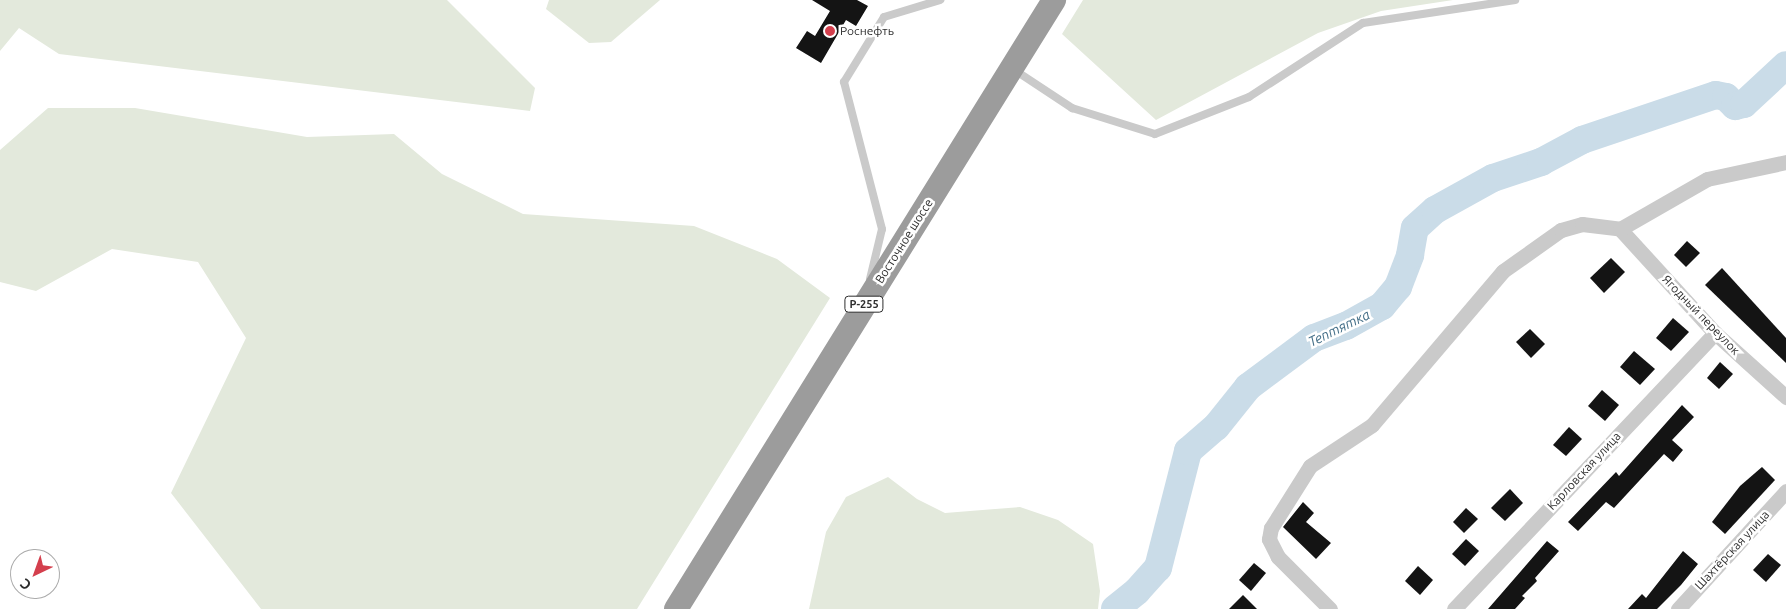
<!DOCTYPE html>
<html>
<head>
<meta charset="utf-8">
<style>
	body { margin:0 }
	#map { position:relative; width:1786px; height:609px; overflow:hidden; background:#fff; font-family:Ubuntu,sans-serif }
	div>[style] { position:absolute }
	.green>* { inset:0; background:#e3e9dc }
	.river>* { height:28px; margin:-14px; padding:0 14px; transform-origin:14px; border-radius:14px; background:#cadce8 }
	.building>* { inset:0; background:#141414 }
	.service>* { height:8px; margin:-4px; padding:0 4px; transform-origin:4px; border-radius:4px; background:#cacaca }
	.minor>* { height:15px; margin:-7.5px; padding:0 7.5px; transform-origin:7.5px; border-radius:7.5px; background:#cacaca }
	.trunk>* { height:24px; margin:-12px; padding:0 12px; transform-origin:12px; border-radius:12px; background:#9c9c9c }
	.dots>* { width:14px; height:14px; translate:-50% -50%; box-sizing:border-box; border:2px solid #fff; border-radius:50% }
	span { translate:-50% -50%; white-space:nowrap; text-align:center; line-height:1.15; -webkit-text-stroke:5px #fff; paint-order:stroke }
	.shield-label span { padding:1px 4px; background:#fff; border:1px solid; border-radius:4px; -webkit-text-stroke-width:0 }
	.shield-label { font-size:11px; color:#2d2d2d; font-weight:700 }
	.poi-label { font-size:12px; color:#2d2d2d }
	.left { translate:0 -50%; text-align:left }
	.street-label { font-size:12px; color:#2d2d2d }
	.water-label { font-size:14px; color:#436e87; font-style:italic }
	.north { position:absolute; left:10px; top:549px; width:50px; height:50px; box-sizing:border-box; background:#fff; border:1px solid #ababab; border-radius:50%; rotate:222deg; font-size:14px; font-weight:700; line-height:20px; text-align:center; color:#2d2d2d }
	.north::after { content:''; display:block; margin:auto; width:18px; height:22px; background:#d43f4d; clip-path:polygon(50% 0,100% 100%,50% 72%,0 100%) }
</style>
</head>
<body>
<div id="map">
	<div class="green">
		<i style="clip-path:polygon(0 0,447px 0,535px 88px,530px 111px,59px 54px,19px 28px,0 51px)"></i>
		<i style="clip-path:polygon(549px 0,660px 0,611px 42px,589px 43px,546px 9px)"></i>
		<i style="clip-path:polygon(1083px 0,1453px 0,1381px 11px,1318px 33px,1156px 120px,1062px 34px)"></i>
		<i style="clip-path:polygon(48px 108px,135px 108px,307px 137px,394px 134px,442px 174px,523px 214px,694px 226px,777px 259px,830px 298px,637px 609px,261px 609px,171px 493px,246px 338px,198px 262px,112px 249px,36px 291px,0 282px,0 150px)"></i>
		<i style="clip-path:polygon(888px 477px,917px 499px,945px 513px,1020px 507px,1058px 520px,1093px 544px,1100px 591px,1098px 609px,809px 609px,826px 532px,846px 497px)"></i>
	</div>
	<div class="river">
		<i style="left:1115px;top:609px;width:28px;rotate:-39deg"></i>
		<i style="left:1137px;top:591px;width:31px;rotate:-48deg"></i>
		<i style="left:1158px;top:568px;width:121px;rotate:-75.6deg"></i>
		<i style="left:1188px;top:451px;width:37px;rotate:-41deg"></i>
		<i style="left:1216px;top:427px;width:51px;rotate:-51.3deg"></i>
		<i style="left:1248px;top:387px;width:82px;rotate:-36.6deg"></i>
		<i style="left:1314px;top:338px;width:34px;rotate:-21deg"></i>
		<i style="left:1346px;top:326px;width:41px;rotate:-29.1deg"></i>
		<i style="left:1382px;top:306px;width:25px;rotate:-50deg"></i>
		<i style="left:1398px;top:287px;width:34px;rotate:-69deg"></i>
		<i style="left:1410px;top:255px;width:27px;rotate:-80deg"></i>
		<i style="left:1415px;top:228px;width:27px;rotate:-42deg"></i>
		<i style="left:1435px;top:210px;width:66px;rotate:-28.9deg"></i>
		<i style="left:1493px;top:178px;width:51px;rotate:-18.4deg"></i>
		<i style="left:1541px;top:162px;width:47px;rotate:-28.2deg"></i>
		<i style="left:1582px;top:140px;width:141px;rotate:-18.6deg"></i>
		<i style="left:1716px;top:95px;width:10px;rotate:11deg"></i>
		<i style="left:1726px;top:97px;width:13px;rotate:45deg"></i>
		<i style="left:1735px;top:106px;width:9px;rotate:-13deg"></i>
		<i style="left:1744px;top:104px;width:57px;rotate:-42.9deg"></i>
	</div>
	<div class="building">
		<i style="clip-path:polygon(812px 0,857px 0,868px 6px,856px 26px,846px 20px,821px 63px,796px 48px,807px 31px,815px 36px,830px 11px)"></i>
		<i style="clip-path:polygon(1687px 241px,1700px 253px,1686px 267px,1674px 255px)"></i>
		<i style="clip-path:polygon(1611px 258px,1625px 272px,1604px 293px,1590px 278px)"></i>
		<i style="clip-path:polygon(1722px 268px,1786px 338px,1786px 363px,1705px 285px)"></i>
		<i style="clip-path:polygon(1673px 318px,1689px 332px,1671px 351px,1656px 338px)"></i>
		<i style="clip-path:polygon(1530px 329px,1545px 344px,1531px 358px,1516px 342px)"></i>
		<i style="clip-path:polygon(1634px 351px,1655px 369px,1640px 385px,1620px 367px)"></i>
		<i style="clip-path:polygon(1720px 362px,1733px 374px,1719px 389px,1707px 378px)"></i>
		<i style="clip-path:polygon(1602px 390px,1619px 405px,1605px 421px,1588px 406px)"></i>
		<i style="clip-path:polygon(1682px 405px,1694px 417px,1672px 440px,1683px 450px,1673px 462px,1664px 454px,1614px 508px,1606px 502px,1578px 531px,1568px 522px,1616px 472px,1619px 476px)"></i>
		<i style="clip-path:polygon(1569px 427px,1582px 439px,1566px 456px,1553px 445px)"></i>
		<i style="clip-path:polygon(1762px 467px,1775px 480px,1725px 534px,1712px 522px,1740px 486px)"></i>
		<i style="clip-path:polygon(1510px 489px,1523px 503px,1505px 521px,1491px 508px)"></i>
		<i style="clip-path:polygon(1303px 502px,1314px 513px,1306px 522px,1331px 543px,1316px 559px,1283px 527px)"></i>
		<i style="clip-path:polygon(1466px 508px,1478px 519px,1464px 533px,1453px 522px)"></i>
		<i style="clip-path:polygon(1466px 539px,1479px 551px,1465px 566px,1452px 554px)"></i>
		<i style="clip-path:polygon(1547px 541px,1559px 551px,1535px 578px,1537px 581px,1522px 596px,1525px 598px,1515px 609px,1488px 609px)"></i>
		<i style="clip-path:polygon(1683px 551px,1698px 564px,1681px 585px,1657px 609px,1628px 609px,1642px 594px,1646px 598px)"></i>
		<i style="clip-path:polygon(1768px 554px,1781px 565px,1766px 582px,1753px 570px)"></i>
		<i style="clip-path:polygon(1254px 563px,1266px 573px,1251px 591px,1239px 580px)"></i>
		<i style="clip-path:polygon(1418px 566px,1433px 580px,1420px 595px,1405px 581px)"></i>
		<i style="clip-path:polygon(1243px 595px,1257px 609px,1229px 609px)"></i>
	</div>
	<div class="service">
		<i style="left:1013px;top:69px;width:71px;rotate:33.5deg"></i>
		<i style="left:1072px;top:108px;width:87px;rotate:17.4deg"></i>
		<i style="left:1155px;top:134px;width:101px;rotate:-21.5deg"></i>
		<i style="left:1249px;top:97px;width:136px;rotate:-33deg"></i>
		<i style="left:1363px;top:23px;width:154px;rotate:-8.6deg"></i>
		<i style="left:870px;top:279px;width:51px;rotate:-76.5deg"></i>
		<i style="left:882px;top:229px;width:152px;rotate:-104.5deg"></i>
		<i style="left:844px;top:82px;width:76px;rotate:-58.4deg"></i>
		<i style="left:884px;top:17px;width:59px;rotate:-16.9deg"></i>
	</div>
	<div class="minor">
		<i style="left:1620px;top:229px;width:141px;rotate:47.6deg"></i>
		<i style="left:1715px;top:333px;width:96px;rotate:42deg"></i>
		<i style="left:1330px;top:609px;width:74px;rotate:-135deg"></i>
		<i style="left:1278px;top:557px;width:20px;rotate:-117deg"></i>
		<i style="left:1269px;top:539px;width:11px;rotate:-80deg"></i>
		<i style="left:1271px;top:528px;width:73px;rotate:-57.8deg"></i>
		<i style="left:1310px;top:466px;width:74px;rotate:-33.5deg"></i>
		<i style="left:1372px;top:425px;width:202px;rotate:-49.6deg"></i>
		<i style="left:1503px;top:271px;width:71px;rotate:-35.3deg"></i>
		<i style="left:1561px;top:230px;width:22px;rotate:-16deg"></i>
		<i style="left:1582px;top:224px;width:38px;rotate:7deg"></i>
		<i style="left:1620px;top:229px;width:100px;rotate:-29.9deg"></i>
		<i style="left:1707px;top:179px;width:81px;rotate:-12.1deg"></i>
		<i style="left:1454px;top:609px;width:380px;rotate:-46.6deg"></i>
		<i style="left:1678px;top:609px;width:160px;rotate:-47.5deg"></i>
	</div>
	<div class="trunk">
		<i style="left:676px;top:609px;width:717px;rotate:-58.17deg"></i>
	</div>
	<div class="dots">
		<i style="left:830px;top:31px;background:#d43f4d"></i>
	</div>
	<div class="shield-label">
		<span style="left:864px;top:304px">Р-255</span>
	</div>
	<div class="poi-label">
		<span class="left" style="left:840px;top:31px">Роснефть</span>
	</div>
	<div class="street-label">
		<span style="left:904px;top:241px;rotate:-58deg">Восточное шоссе</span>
		<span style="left:1701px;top:315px;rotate:46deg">Ягодный переулок</span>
		<span style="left:1584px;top:471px;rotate:-47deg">Карловская улица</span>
		<span style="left:1732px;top:550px;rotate:-47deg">Шахтёрская улица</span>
	</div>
	<div class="water-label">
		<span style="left:1339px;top:328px;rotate:-26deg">Тептятка</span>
	</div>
	<div class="north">С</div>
</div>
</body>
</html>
